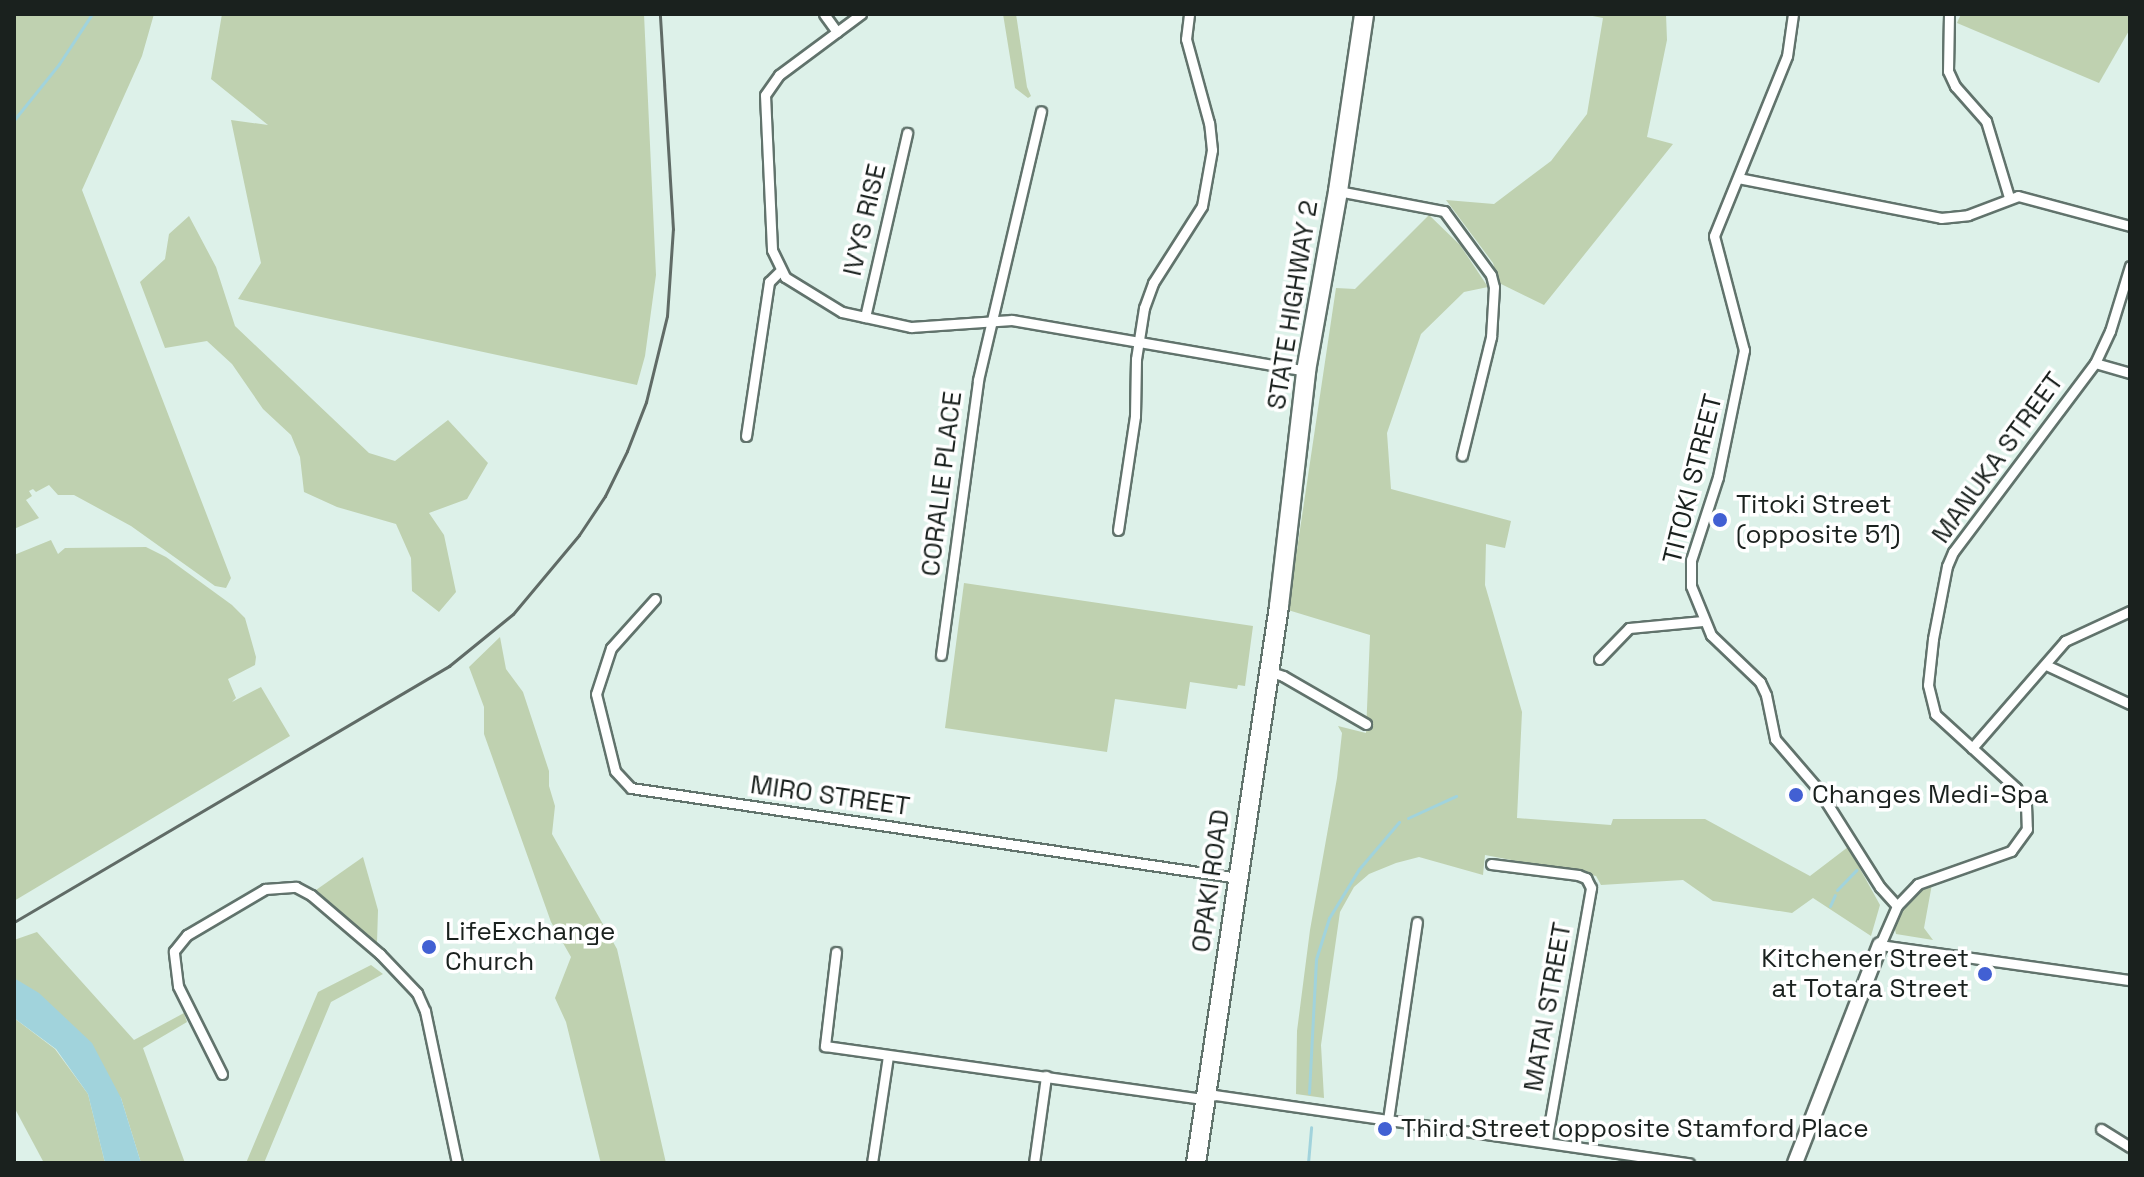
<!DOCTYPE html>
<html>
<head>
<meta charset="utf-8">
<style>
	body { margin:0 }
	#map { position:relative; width:2144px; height:1177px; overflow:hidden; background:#ddf1e9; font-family:"Space Grotesk",sans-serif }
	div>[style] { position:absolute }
	.green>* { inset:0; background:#bfd1b0 }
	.water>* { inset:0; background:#a1d3dc }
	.stream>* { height:3px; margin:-1.5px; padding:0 1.5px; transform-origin:1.5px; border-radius:1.5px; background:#a1d3dc }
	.roads { filter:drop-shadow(2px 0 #61736c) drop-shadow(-2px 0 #61736c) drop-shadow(0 2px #61736c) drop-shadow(0 -2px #61736c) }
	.street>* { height:9px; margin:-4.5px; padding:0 4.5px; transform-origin:4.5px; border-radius:4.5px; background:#fff }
	.secondary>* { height:14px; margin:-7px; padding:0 7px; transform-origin:7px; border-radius:7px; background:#fff }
	.highway>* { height:18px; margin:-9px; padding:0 9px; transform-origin:9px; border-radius:9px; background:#fff }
	.rail>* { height:3px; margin:-1.5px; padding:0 1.5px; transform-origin:1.5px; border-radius:1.5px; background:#606b66 }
	.dots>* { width:22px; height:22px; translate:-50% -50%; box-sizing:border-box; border:4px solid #fff; border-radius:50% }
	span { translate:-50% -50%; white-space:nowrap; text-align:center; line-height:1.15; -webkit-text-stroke:7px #fff; paint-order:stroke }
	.street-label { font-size:26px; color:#1a211e }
	.poi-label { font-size:26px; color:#1a211e }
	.left { translate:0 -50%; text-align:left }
	.right { translate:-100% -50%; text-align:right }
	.frame { position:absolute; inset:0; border:16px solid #1a211e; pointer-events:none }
</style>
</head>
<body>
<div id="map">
	<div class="green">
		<i style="clip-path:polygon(14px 14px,154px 14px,142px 56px,82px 190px,231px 578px,226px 588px,215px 586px,131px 526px,74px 495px,58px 495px,49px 485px,36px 492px,33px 489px,29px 491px,32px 496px,26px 500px,39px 518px,14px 529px)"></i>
		<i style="clip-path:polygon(222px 14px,644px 14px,656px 275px,645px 356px,637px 385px,238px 299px,261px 263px,231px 120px,268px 125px,211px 79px)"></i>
		<i style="clip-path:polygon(1003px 14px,1016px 14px,1027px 87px,1031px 96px,1028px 98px,1015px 88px)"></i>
		<i style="clip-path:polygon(1582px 14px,1666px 14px,1667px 40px,1647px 137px,1673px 144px,1544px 305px,1499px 283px,1493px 263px,1446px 200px,1494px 204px,1551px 161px,1587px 114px,1603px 18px)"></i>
		<i style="clip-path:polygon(1961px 14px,2130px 14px,2130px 29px,2099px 83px,1957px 23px)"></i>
		<i style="clip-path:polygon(1429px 215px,1460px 245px,1488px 287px,1464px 292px,1421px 334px,1387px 433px,1391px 489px,1511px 521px,1505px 548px,1486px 544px,1485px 585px,1522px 712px,1517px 818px,1611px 825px,1613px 819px,1705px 819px,1810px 876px,1848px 847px,1880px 905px,1871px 936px,1813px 898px,1792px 913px,1713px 901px,1683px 880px,1601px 885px,1596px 876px,1485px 855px,1483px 875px,1419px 857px,1396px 863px,1369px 874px,1354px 887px,1340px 912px,1321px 1045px,1324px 1098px,1296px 1094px,1297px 1031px,1310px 930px,1337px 778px,1342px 733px,1338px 726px,1366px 733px,1370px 635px,1288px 610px,1336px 288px,1355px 289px)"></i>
		<i style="clip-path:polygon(189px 216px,216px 267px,235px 326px,369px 453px,395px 461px,448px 420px,488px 463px,467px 499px,429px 513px,444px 535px,456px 592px,439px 612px,412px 591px,411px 558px,396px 524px,337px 507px,304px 492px,300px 457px,291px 435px,263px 409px,232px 364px,207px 341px,165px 348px,140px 282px,165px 259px,169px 234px)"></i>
		<i style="clip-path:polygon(51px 540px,58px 554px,65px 548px,146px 547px,166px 557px,232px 605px,245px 618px,256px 657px,255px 665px,228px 679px,236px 698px,232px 702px,261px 687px,290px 736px,14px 901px,14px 555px)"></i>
		<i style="clip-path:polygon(964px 583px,1253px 626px,1245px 686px,1238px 685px,1237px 689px,1190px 682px,1186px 709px,1115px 699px,1107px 752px,945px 728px)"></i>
		<i style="clip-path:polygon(500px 637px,506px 669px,523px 692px,549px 771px,549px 786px,555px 806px,552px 834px,617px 949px,666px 1163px,601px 1163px,600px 1160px,566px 1022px,555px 998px,571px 957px,551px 922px,484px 734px,484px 707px,469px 667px)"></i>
		<i style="clip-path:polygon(363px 857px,378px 910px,377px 943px,316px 890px)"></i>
		<i style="clip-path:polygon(1932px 884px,1924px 928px,1933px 940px,1896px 934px,1894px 925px,1905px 907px,1915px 894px)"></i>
		<i style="clip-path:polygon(37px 932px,134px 1040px,184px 1013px,187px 1022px,143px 1048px,185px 1163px,141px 1163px,121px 1098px,14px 978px,14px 940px)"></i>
		<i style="clip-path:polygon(371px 965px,383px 974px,331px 1002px,264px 1163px,246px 1163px,318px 992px)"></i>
		<i style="clip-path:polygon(14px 1018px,55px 1049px,88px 1094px,105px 1163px,44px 1163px,14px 1107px)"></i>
	</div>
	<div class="water">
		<i style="clip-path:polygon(14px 978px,39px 993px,92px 1043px,121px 1098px,141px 1163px,105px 1163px,88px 1094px,56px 1049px,14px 1018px)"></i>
	</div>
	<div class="stream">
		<i style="left:14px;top:120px;width:72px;rotate:-51.2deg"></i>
		<i style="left:59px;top:64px;width:60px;rotate:-56.6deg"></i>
		<i style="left:1408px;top:818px;width:53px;rotate:-24.6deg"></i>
		<i style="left:1837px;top:890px;width:28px;rotate:-46deg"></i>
		<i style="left:1830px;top:906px;width:12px;rotate:-66deg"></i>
		<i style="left:1309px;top:1093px;width:134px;rotate:-87deg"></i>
		<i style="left:1316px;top:959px;width:43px;rotate:-72.4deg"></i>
		<i style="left:1329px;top:918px;width:57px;rotate:-58.5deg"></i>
		<i style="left:1359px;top:869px;width:62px;rotate:-49.6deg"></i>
		<i style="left:1308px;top:1163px;width:36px;rotate:-85deg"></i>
	</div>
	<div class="roads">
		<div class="street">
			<i style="left:824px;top:14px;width:22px;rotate:54deg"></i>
			<i style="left:861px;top:14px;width:102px;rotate:143.4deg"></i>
			<i style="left:779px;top:75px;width:24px;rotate:125deg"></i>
			<i style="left:765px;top:95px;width:155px;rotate:87.4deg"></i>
			<i style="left:772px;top:250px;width:30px;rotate:64deg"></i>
			<i style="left:785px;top:277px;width:67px;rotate:31.6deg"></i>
			<i style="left:842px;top:312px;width:71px;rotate:12.3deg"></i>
			<i style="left:911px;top:327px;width:101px;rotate:-4deg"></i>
			<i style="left:1012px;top:320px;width:298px;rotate:9.8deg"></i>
			<i style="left:1793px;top:14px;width:42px;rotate:98.1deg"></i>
			<i style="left:1787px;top:56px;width:194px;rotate:112.1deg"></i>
			<i style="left:1714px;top:236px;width:118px;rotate:75.3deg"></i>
			<i style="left:1744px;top:350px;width:130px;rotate:101.6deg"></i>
			<i style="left:1718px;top:477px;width:87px;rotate:108deg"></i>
			<i style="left:1691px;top:560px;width:26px;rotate:90deg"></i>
			<i style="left:1691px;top:586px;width:53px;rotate:67.8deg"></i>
			<i style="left:1711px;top:635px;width:68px;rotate:43.8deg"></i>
			<i style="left:1760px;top:682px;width:14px;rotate:65deg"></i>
			<i style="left:1766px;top:695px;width:45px;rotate:78.4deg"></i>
			<i style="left:1775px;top:739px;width:66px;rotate:49.3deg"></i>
			<i style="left:1818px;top:789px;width:116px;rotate:57.7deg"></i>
			<i style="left:1880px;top:887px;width:25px;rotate:48deg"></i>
			<i style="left:1949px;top:14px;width:57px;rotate:91deg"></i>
			<i style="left:1948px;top:71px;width:17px;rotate:65deg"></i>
			<i style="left:1955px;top:86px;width:47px;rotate:48.5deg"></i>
			<i style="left:1986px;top:121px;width:79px;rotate:73.2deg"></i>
			<i style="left:1738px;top:178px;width:207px;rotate:11.1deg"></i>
			<i style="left:1941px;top:218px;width:27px;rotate:-6deg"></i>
			<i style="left:1968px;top:215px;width:53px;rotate:-20.8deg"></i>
			<i style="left:2018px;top:196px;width:116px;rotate:15deg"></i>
			<i style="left:1338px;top:191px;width:108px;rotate:10.7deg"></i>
			<i style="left:1444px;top:211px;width:79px;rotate:53.7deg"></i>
			<i style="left:1491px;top:275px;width:12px;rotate:76deg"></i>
			<i style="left:1494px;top:287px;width:50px;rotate:93.4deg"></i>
			<i style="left:1491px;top:337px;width:122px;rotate:103.8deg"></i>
			<i style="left:2130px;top:266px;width:68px;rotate:107.1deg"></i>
			<i style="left:2110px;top:331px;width:35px;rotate:115deg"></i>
			<i style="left:2095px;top:363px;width:236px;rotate:126.9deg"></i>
			<i style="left:1953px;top:552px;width:15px;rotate:113deg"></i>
			<i style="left:1947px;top:566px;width:74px;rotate:100.9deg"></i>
			<i style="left:1933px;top:639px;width:46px;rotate:96.2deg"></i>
			<i style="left:1928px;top:685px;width:30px;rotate:76deg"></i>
			<i style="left:1935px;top:714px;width:110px;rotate:42.4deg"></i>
			<i style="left:2016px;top:788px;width:19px;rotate:58deg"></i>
			<i style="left:2026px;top:804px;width:25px;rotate:88deg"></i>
			<i style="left:2027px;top:829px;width:27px;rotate:126deg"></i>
			<i style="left:2011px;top:851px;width:99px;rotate:160.5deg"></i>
			<i style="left:1918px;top:884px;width:30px;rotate:134deg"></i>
			<i style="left:1897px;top:906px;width:43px;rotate:113.6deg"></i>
			<i style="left:1880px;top:945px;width:252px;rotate:8deg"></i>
			<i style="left:865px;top:317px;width:189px;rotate:-77.1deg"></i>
			<i style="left:2095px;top:363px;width:36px;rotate:16deg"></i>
			<i style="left:746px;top:436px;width:156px;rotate:-81.5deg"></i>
			<i style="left:769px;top:282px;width:14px;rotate:-45deg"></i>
			<i style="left:1118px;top:530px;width:115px;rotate:-81.5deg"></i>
			<i style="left:1135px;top:416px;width:57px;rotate:-89deg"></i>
			<i style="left:1136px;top:359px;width:52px;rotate:-81.1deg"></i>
			<i style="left:1144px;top:308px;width:27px;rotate:-70deg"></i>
			<i style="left:1153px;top:283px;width:91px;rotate:-57.5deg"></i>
			<i style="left:1202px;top:206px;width:57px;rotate:-79.9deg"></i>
			<i style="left:1212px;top:150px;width:27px;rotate:-96deg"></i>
			<i style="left:1209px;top:123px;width:87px;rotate:-105.3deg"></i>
			<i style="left:1186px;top:39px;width:25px;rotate:-83deg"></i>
			<i style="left:655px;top:599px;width:66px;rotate:131.9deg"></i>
			<i style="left:611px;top:648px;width:48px;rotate:108.1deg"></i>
			<i style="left:596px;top:694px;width:79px;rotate:76.1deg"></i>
			<i style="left:615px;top:771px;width:23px;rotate:47deg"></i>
			<i style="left:631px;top:788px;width:614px;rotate:8.43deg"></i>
			<i style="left:941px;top:655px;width:277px;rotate:-82.3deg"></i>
			<i style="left:978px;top:380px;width:276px;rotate:-76.8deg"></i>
			<i style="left:1599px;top:659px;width:43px;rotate:-45.9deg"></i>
			<i style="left:1629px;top:628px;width:74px;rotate:-5.4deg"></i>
			<i style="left:2046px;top:665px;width:93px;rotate:24.9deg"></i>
			<i style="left:1268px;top:671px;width:16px;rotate:18deg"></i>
			<i style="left:1283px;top:676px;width:96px;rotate:30deg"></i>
			<i style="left:1972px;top:748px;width:142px;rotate:-49deg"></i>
			<i style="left:2065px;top:641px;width:72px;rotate:-24.8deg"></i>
			<i style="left:1491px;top:864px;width:88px;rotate:7.2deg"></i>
			<i style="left:1578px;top:875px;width:9px;rotate:21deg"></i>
			<i style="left:1586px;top:878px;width:11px;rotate:63deg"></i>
			<i style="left:1591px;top:888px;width:258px;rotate:100deg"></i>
			<i style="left:836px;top:952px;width:95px;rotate:96.7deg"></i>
			<i style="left:825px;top:1046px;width:376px;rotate:8deg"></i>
			<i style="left:1197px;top:1098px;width:18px;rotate:-9deg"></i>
			<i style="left:1215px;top:1095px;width:479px;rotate:8.2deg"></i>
			<i style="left:222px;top:1074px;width:98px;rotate:-116.6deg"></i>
			<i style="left:178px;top:986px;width:35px;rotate:-97deg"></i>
			<i style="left:174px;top:951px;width:21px;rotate:-51deg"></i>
			<i style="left:187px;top:935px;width:91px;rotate:-30.5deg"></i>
			<i style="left:265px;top:889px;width:31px;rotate:-4deg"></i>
			<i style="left:296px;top:887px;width:17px;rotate:28deg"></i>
			<i style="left:311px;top:895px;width:91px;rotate:40.5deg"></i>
			<i style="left:380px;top:954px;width:54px;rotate:46.5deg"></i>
			<i style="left:417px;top:993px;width:20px;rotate:66deg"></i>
			<i style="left:425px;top:1011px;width:155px;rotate:78.1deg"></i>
			<i style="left:1388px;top:1120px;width:200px;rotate:-81.7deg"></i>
			<i style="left:2101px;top:1129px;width:34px;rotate:32deg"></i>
			<i style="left:872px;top:1163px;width:108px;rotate:-81.5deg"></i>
			<i style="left:1034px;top:1163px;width:88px;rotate:-82.1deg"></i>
		</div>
		<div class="secondary">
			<i style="left:1795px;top:1163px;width:234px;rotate:-68.7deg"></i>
		</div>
		<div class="highway">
			<i style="left:1196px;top:1163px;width:563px;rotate:-81.52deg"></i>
			<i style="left:1279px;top:606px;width:237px;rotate:-83.4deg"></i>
			<i style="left:1306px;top:371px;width:183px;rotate:-79.9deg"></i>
			<i style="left:1338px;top:191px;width:179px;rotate:-81.6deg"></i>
		</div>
	</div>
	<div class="rail">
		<i style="left:14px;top:922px;width:505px;rotate:-30.48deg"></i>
		<i style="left:449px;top:666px;width:82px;rotate:-39.1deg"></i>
		<i style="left:513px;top:614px;width:103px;rotate:-50.1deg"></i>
		<i style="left:579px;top:535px;width:47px;rotate:-56.3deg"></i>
		<i style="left:605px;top:496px;width:50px;rotate:-63.9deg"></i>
		<i style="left:627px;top:451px;width:53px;rotate:-68.8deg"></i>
		<i style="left:646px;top:402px;width:89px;rotate:-76.3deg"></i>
		<i style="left:667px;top:316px;width:87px;rotate:-86.1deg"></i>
		<i style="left:673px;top:229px;width:215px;rotate:-93.5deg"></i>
	</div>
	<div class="dots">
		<i style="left:1720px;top:520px;background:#4260d3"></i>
		<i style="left:1796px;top:795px;background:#4260d3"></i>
		<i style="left:429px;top:947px;background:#4260d3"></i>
		<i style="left:1985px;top:974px;background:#4260d3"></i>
		<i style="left:1385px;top:1129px;background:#4260d3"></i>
	</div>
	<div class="street-label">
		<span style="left:865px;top:220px;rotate:-77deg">IVYS RISE</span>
		<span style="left:1293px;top:305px;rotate:-81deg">STATE HIGHWAY 2</span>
		<span style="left:1998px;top:458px;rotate:-54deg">MANUKA STREET</span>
		<span style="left:1693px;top:479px;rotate:-76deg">TITOKI STREET</span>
		<span style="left:942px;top:484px;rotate:-83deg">CORALIE PLACE</span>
		<span style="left:830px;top:796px;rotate:8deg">MIRO STREET</span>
		<span style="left:1211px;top:881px;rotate:-82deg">OPAKI ROAD</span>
		<span style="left:1548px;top:1007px;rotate:-80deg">MATAI STREET</span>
	</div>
	<div class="poi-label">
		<span class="left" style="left:1736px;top:520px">Titoki Street<br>(opposite 51)</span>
		<span class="left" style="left:1812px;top:795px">Changes Medi-Spa</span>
		<span class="left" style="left:445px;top:947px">LifeExchange<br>Church</span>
		<span class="right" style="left:1969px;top:974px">Kitchener Street<br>at Totara Street</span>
		<span class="left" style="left:1401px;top:1129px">Third Street opposite Stamford Place</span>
	</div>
	<div class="frame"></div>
</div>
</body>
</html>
